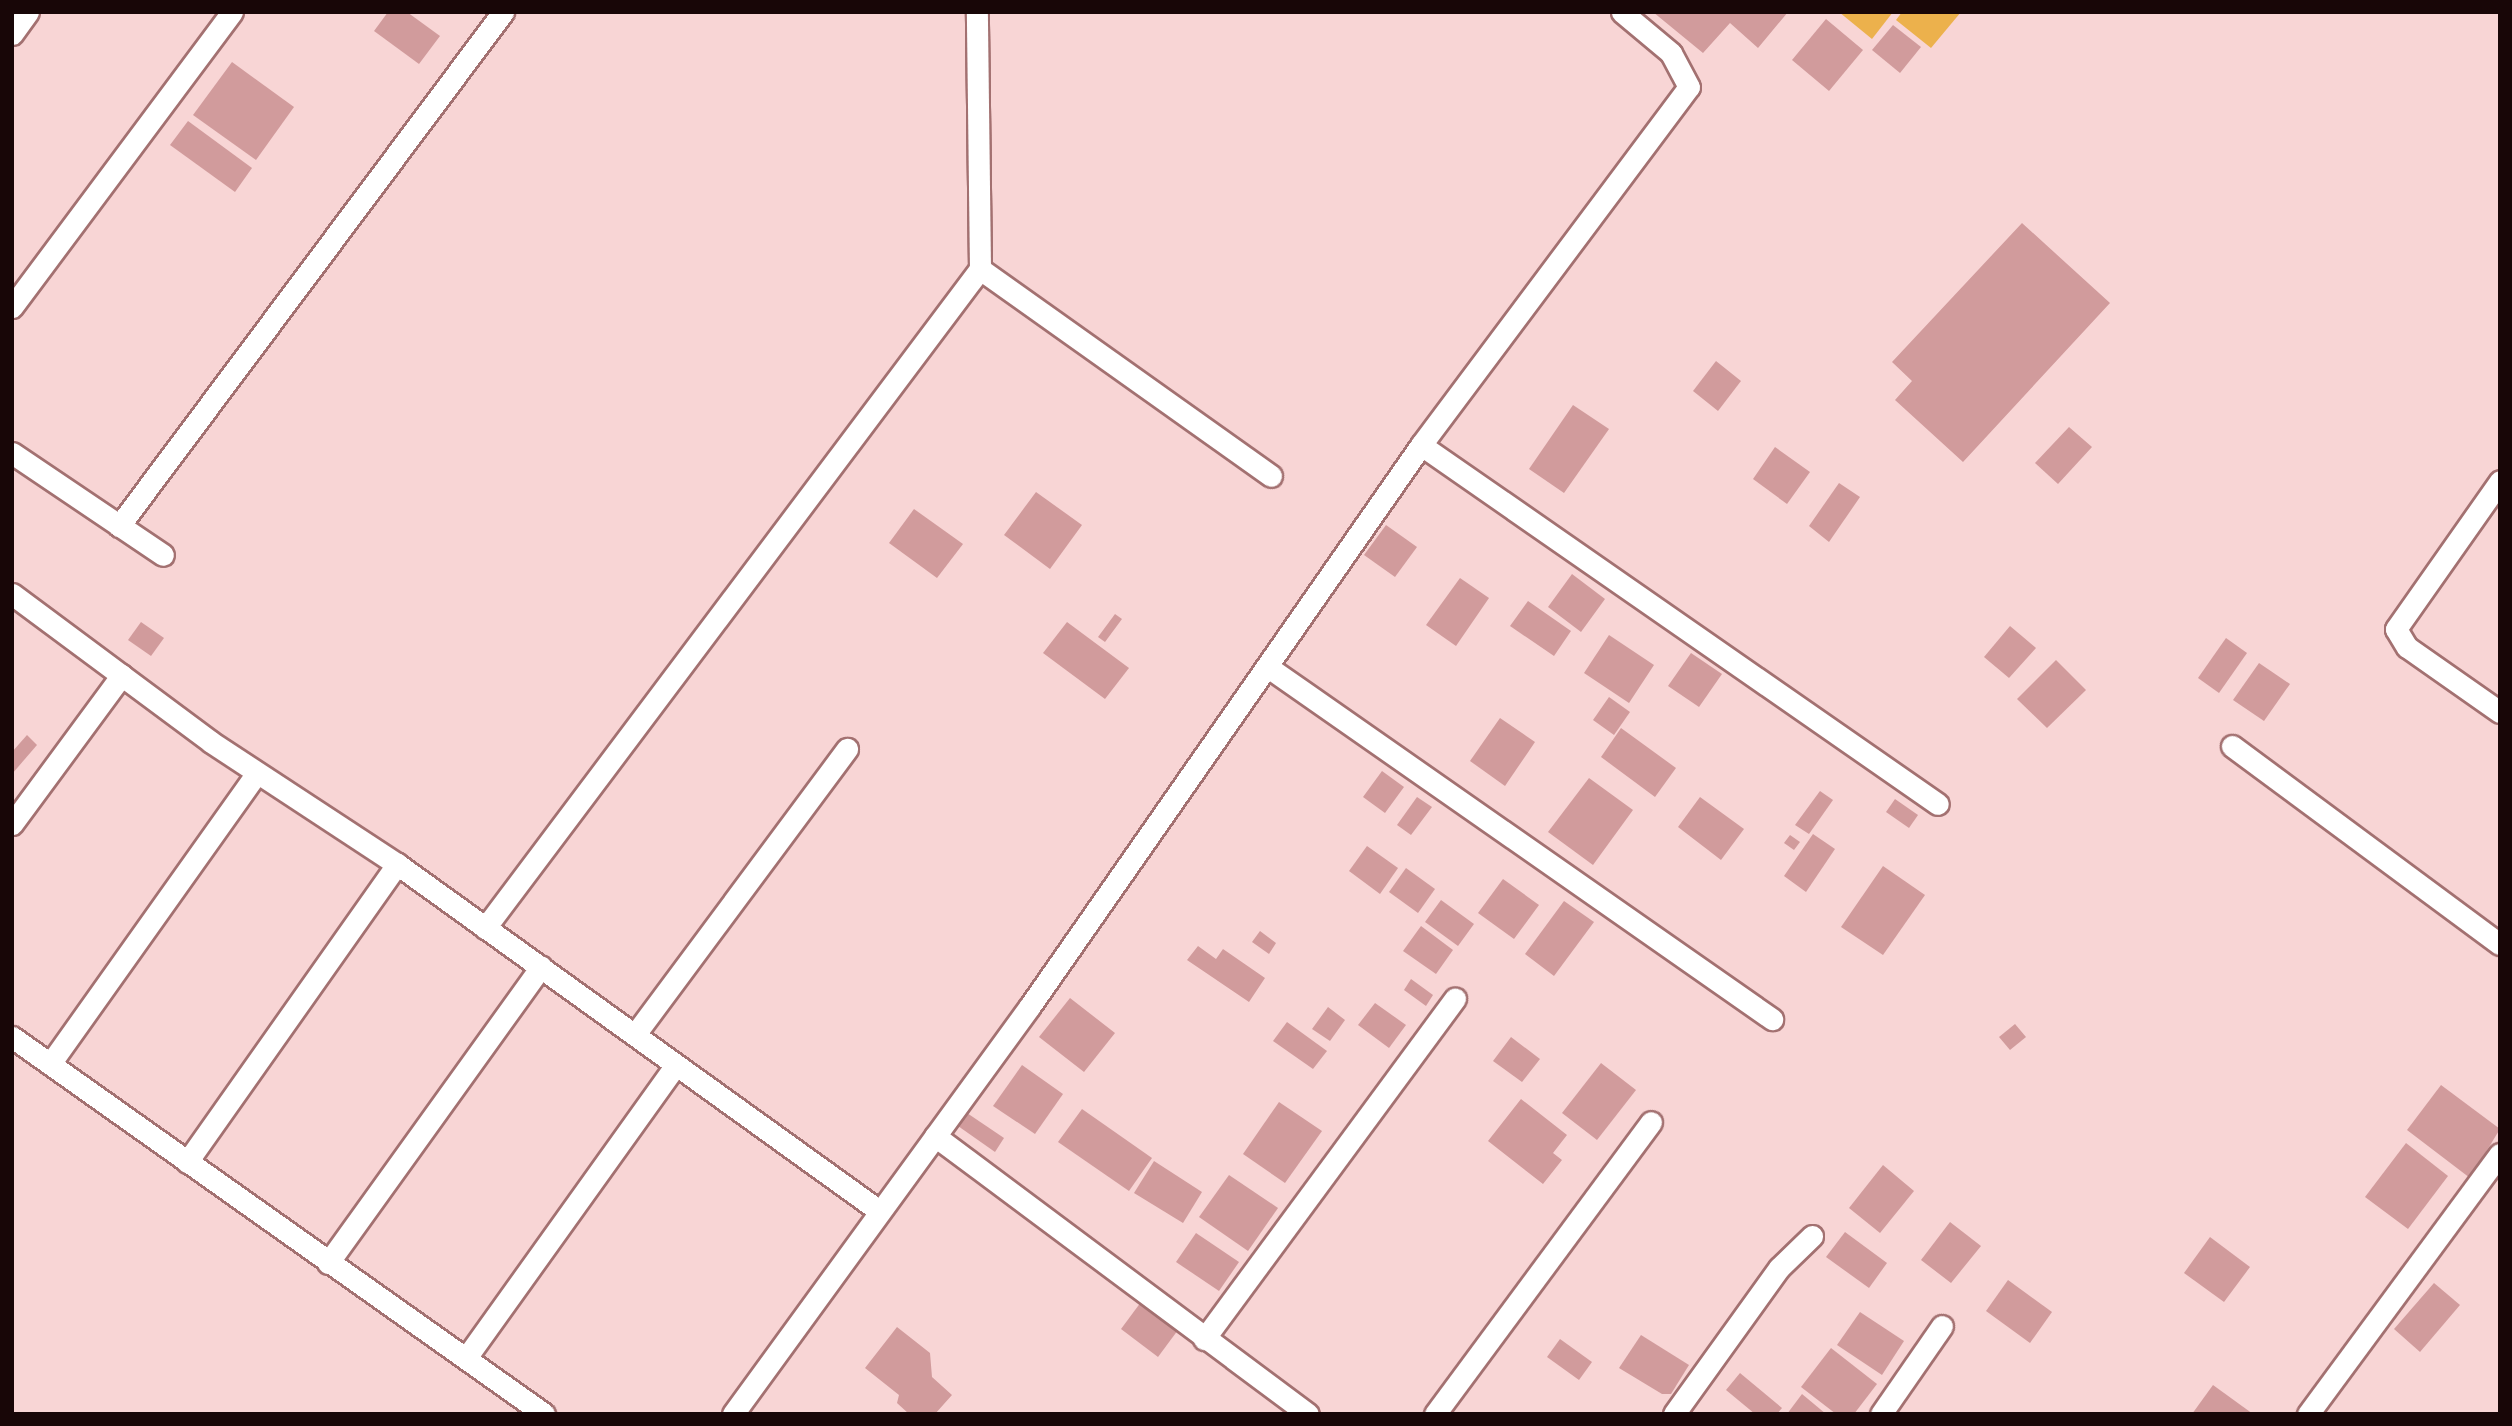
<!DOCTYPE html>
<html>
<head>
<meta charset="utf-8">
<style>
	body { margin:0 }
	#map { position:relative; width:2512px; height:1426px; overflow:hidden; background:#f8d5d5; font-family:"DejaVu Sans",sans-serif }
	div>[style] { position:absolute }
	.green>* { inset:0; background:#ecb14c }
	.building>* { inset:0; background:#d19b9c }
	.roads { filter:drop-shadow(2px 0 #a37171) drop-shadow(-2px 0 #a37171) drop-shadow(0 2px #a37171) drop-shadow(0 -2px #a37171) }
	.minor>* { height:21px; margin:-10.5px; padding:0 10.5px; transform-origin:10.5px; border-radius:10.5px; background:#fff }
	span { translate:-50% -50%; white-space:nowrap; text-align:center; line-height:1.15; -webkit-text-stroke:7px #fff; paint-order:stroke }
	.frame { position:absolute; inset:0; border:14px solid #180607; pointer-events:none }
</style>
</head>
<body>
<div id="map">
	<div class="green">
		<i style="clip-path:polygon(1839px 12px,1893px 12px,1872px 39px)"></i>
		<i style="clip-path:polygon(1902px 12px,1961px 12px,1931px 48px,1896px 20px)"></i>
	</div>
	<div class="building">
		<i style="clip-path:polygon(388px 12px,407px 12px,440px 36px,419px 64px,374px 31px)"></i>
		<i style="clip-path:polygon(1653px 12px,1703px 14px,1788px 12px,1758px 48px,1730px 23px,1703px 53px)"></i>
		<i style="clip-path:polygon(1826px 19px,1863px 50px,1829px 91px,1792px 60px)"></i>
		<i style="clip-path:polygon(1893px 25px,1921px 47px,1900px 73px,1872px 50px)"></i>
		<i style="clip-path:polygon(232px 62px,294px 107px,256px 160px,193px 115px)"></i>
		<i style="clip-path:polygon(188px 121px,252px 168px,235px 192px,170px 145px)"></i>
		<i style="clip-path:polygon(2022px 223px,2110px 303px,1963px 462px,1895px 400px,1912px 381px,1892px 362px)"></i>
		<i style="clip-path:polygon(1716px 361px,1741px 381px,1718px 411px,1693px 391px)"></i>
		<i style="clip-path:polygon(1573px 405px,1609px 429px,1564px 493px,1529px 469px)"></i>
		<i style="clip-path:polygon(2069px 427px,2092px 447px,2058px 484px,2035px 463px)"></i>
		<i style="clip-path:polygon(1775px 447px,1810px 472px,1787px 504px,1753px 479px)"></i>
		<i style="clip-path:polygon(1839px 483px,1860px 497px,1829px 542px,1809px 526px)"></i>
		<i style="clip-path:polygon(1036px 492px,1082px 525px,1050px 569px,1004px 535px)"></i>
		<i style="clip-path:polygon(914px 509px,963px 544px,937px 578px,889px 543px)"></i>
		<i style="clip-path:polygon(1386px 525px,1417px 547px,1395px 577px,1364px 555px)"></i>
		<i style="clip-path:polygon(1572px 574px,1605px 599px,1581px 632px,1548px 607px)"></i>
		<i style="clip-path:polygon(1460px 578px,1489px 598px,1456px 646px,1426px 625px)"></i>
		<i style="clip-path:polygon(1528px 601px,1571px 631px,1554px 656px,1510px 626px)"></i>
		<i style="clip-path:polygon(1115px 614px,1122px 619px,1105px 642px,1098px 637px)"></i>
		<i style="clip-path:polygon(141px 622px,164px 638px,151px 656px,128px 640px)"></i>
		<i style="clip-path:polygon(1067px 622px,1129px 668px,1105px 699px,1043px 653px)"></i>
		<i style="clip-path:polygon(2010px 626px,2036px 648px,2009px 678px,1984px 657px)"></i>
		<i style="clip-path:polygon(1609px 635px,1654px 665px,1629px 703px,1584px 673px)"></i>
		<i style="clip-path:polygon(2226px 638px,2247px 653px,2219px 693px,2198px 678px)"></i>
		<i style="clip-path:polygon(1691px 653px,1722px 674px,1699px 707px,1668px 686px)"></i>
		<i style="clip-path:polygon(2056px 660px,2086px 690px,2047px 728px,2017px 699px)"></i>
		<i style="clip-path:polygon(2259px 663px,2290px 684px,2264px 721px,2233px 700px)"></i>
		<i style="clip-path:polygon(1609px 697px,1630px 712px,1614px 735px,1593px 720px)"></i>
		<i style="clip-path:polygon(1500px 718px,1535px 742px,1505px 786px,1470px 761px)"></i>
		<i style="clip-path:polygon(1621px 728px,1676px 768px,1655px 797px,1601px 757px)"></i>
		<i style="clip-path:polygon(27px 735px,37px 745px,12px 774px,12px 752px)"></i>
		<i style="clip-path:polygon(1382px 771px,1404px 787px,1385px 813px,1363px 797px)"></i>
		<i style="clip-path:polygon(1589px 778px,1633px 810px,1593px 865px,1548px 832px)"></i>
		<i style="clip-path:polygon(1820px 791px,1833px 800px,1809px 834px,1795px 825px)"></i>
		<i style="clip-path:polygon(1417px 797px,1432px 807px,1411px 835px,1397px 825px)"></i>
		<i style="clip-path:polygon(1700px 797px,1744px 829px,1721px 860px,1678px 827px)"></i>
		<i style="clip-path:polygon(1895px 799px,1918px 815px,1909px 828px,1886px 812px)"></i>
		<i style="clip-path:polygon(1813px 834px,1835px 849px,1806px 892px,1784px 876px)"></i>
		<i style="clip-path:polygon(1790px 835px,1800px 842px,1794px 850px,1784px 843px)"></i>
		<i style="clip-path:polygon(1367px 846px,1398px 868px,1380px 894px,1349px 871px)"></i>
		<i style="clip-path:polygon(1883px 866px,1925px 895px,1883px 955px,1841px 927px)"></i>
		<i style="clip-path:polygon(1406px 868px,1435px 889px,1418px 913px,1389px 892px)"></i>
		<i style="clip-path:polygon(1503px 879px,1539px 905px,1514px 939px,1478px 913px)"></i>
		<i style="clip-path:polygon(1441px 900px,1474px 924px,1458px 946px,1425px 922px)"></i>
		<i style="clip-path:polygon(1564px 901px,1594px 922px,1554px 976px,1525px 954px)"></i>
		<i style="clip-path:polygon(1421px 926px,1453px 950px,1436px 974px,1403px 951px)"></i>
		<i style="clip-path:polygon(1260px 931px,1276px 943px,1269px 954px,1252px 942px)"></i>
		<i style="clip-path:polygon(1198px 946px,1216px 959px,1223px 949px,1265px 978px,1249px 1002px,1187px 960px)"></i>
		<i style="clip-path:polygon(1411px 979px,1433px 995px,1426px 1006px,1404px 990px)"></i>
		<i style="clip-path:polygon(1070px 998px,1115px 1033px,1084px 1072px,1039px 1037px)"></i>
		<i style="clip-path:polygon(1375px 1003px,1406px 1025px,1389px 1048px,1358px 1025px)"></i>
		<i style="clip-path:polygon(1328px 1007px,1345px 1020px,1330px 1041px,1312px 1029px)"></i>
		<i style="clip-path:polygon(1287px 1022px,1327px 1051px,1313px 1069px,1273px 1041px)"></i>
		<i style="clip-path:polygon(2015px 1024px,2026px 1037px,2010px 1050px,1999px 1037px)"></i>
		<i style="clip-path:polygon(1511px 1037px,1540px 1059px,1522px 1082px,1493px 1061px)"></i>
		<i style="clip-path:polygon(1601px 1063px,1636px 1090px,1597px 1140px,1562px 1113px)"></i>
		<i style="clip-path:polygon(1022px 1065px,1063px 1094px,1035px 1134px,993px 1106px)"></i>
		<i style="clip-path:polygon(2441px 1085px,2500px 1129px,2470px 1178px,2407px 1130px)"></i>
		<i style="clip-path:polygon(1521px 1099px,1567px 1135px,1553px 1153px,1562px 1160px,1543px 1184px,1488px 1141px)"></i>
		<i style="clip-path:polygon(1279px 1102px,1322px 1131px,1285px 1183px,1243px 1154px)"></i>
		<i style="clip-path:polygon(1082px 1109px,1152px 1158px,1129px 1191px,1058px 1142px)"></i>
		<i style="clip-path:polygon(967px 1113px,1004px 1138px,995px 1152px,958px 1126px)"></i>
		<i style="clip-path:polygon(2406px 1143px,2448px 1176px,2408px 1229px,2365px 1197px)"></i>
		<i style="clip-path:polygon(1154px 1161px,1202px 1192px,1183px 1223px,1134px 1193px)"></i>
		<i style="clip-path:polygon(1883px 1165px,1914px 1191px,1880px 1233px,1849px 1208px)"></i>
		<i style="clip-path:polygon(1229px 1175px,1278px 1208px,1248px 1251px,1199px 1217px)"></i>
		<i style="clip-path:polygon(1950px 1222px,1981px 1246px,1951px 1283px,1921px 1260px)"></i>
		<i style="clip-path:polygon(1845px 1232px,1887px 1263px,1869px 1288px,1826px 1257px)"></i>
		<i style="clip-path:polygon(1196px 1233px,1239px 1262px,1219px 1291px,1176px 1262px)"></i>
		<i style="clip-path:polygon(2210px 1237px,2250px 1267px,2224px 1302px,2184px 1273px)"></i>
		<i style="clip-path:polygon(2008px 1280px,2052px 1312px,2030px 1343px,1986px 1311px)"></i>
		<i style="clip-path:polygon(2434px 1283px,2460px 1305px,2420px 1352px,2394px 1329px)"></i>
		<i style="clip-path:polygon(1141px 1302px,1178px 1330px,1158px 1357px,1121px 1329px)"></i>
		<i style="clip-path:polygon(1860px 1312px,1904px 1341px,1882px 1375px,1837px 1345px)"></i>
		<i style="clip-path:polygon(897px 1327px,930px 1353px,932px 1377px,952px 1395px,935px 1414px,909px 1414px,897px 1403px,899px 1395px,865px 1368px)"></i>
		<i style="clip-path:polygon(1641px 1335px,1689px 1365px,1671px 1394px,1662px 1394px,1619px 1368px)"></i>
		<i style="clip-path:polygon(1560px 1339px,1592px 1362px,1579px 1380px,1547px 1357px)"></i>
		<i style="clip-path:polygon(1831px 1348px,1877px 1384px,1854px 1414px,1836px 1414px,1801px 1387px)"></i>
		<i style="clip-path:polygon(1740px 1373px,1782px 1408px,1777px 1414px,1755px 1414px,1726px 1390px)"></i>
		<i style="clip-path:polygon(2213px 1385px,2253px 1414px,2192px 1414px)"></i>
		<i style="clip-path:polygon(1802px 1394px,1826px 1414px,1787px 1414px)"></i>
	</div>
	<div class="roads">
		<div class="minor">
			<i style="left:12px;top:34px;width:27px;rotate:-54deg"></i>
			<i style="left:980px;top:269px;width:357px;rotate:35.4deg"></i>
			<i style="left:12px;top:307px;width:368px;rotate:-53.3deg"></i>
			<i style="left:1421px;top:445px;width:629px;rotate:34.78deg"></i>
			<i style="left:12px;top:453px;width:182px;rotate:34deg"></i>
			<i style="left:2500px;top:481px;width:181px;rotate:125.1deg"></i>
			<i style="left:2396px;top:629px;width:21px;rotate:59deg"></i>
			<i style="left:2407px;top:647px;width:113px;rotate:35deg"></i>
			<i style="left:119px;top:526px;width:642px;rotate:-53.24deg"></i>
			<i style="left:12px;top:594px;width:248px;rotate:36.6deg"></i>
			<i style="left:211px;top:742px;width:222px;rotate:33.3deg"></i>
			<i style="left:397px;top:864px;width:593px;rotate:35.73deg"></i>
			<i style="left:1268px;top:667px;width:615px;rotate:34.93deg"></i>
			<i style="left:2232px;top:746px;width:333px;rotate:36.5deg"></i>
			<i style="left:12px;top:824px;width:185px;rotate:-53.6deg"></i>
			<i style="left:485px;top:928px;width:824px;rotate:-53.09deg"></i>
			<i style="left:980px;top:269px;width:257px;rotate:-90.7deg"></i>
			<i style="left:636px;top:1033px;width:354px;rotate:-53.4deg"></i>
			<i style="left:12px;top:1037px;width:652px;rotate:35.32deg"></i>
			<i style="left:50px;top:1064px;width:357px;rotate:-54.6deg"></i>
			<i style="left:935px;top:1136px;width:465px;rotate:36.7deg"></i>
			<i style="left:187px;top:1162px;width:365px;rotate:-54.8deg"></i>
			<i style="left:328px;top:1263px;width:365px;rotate:-54.3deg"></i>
			<i style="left:1204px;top:1339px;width:423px;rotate:-53.6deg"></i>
			<i style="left:466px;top:1358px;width:358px;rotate:-54.4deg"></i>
			<i style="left:733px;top:1414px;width:505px;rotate:-53.95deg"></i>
			<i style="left:1030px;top:1006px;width:684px;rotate:-55.12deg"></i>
			<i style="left:1421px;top:445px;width:447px;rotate:-53.2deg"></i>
			<i style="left:1689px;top:87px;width:38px;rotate:-118deg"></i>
			<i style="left:1671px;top:53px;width:64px;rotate:-140.1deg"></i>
			<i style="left:1435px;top:1414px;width:363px;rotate:-53.5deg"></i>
			<i style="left:1674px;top:1414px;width:180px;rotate:-54.3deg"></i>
			<i style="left:1779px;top:1268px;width:46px;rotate:-44.1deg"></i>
			<i style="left:1881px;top:1414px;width:107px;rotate:-55.3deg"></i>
			<i style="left:2308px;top:1414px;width:323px;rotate:-53.6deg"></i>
		</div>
	</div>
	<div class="frame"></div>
</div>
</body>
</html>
